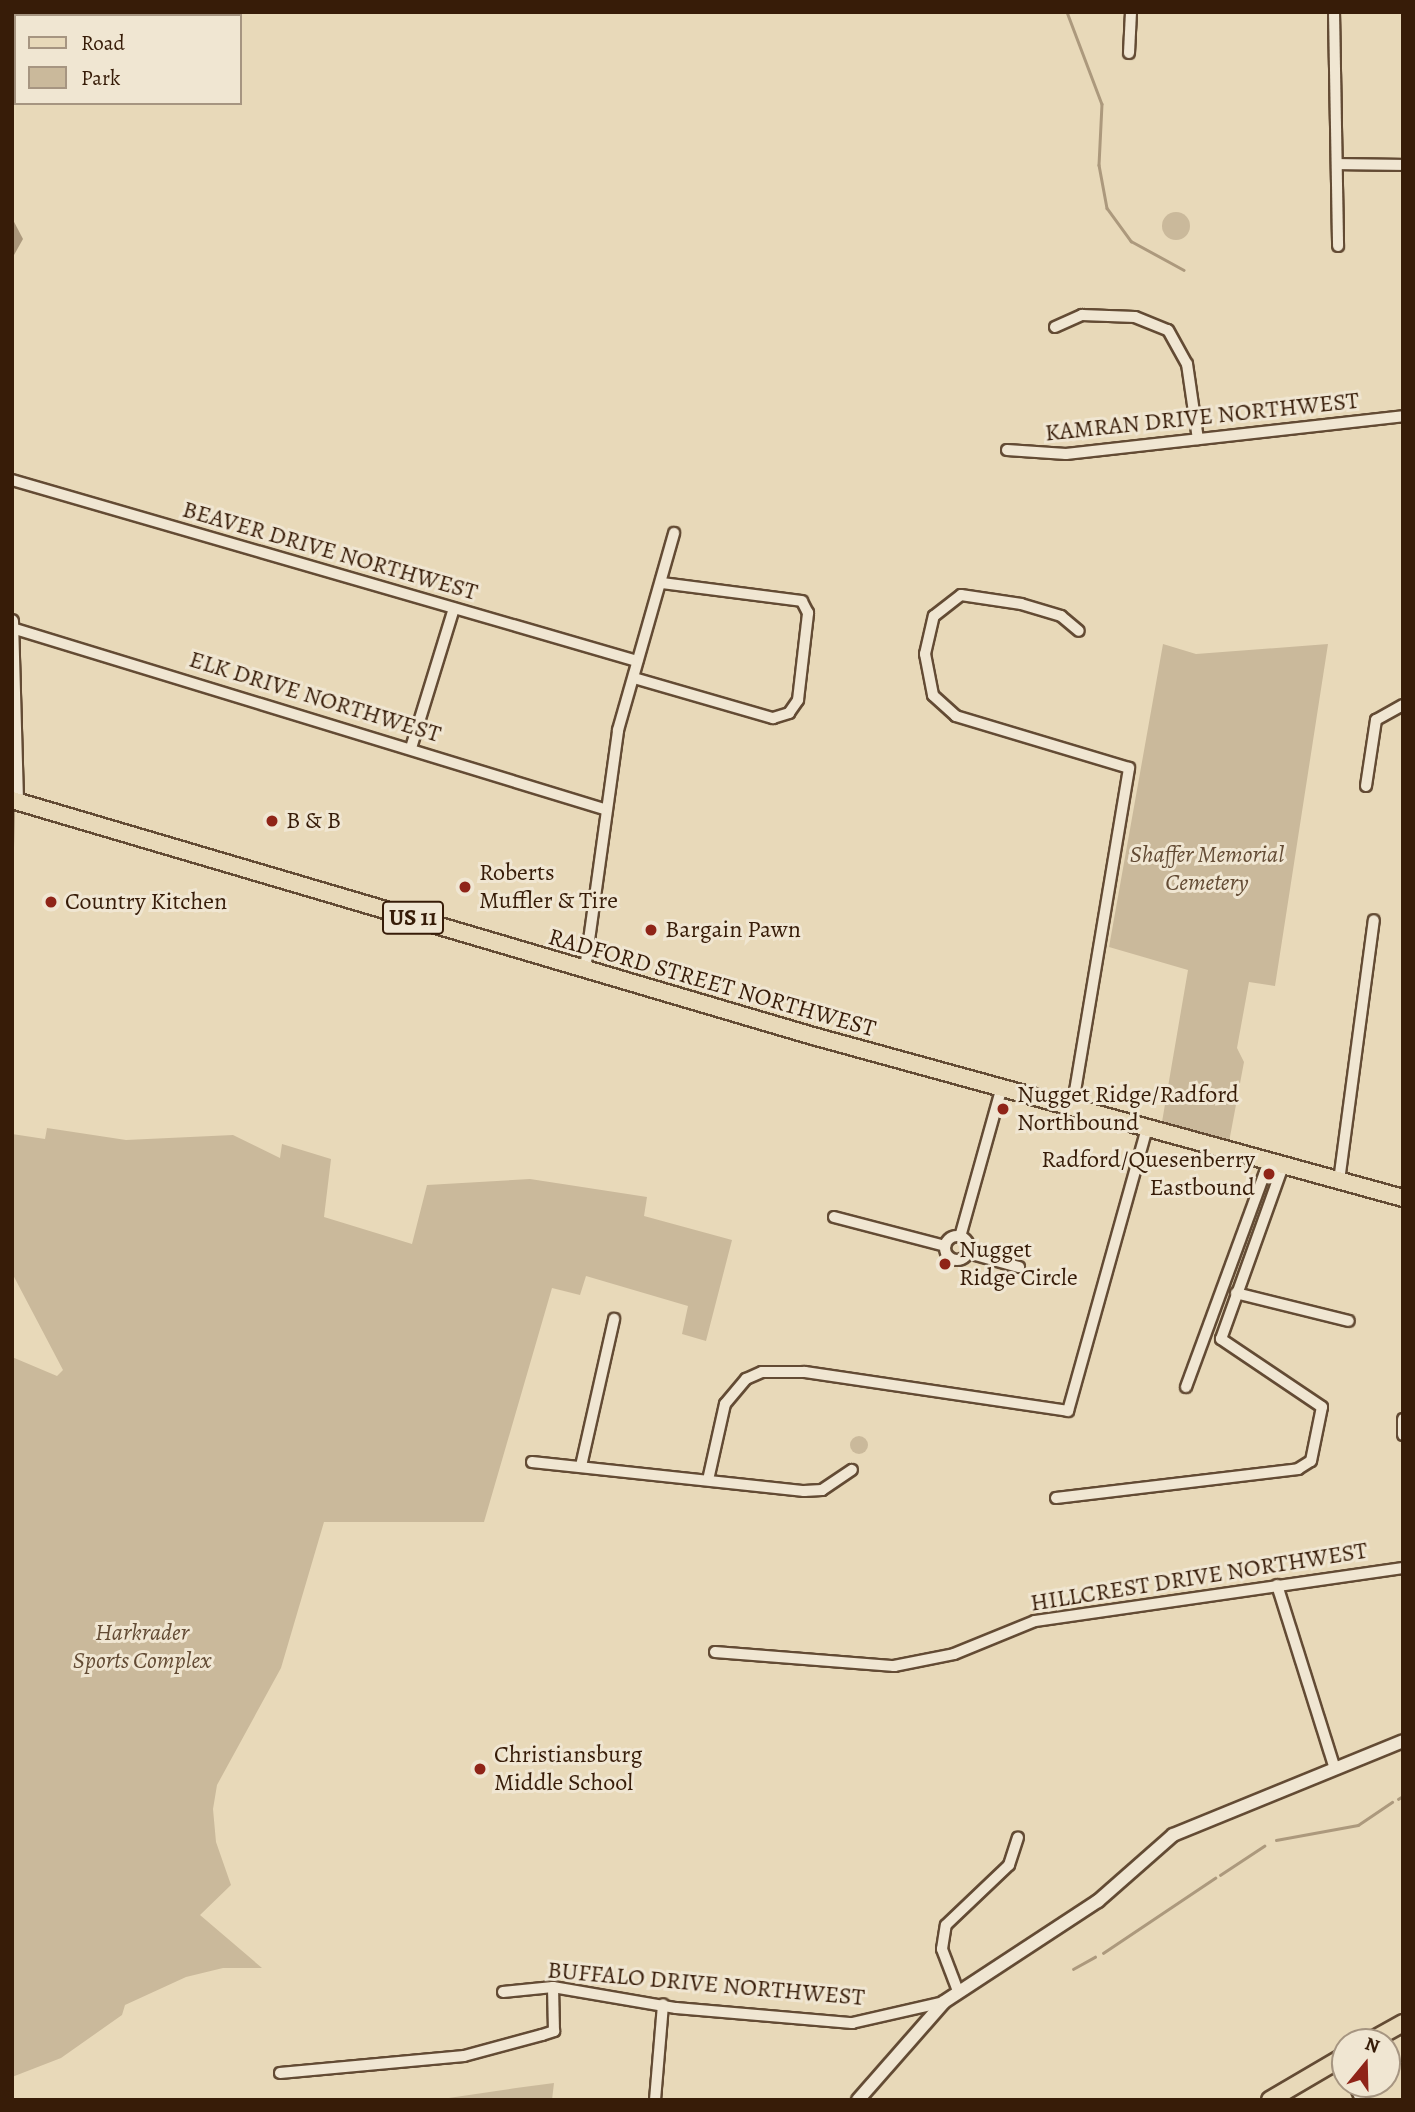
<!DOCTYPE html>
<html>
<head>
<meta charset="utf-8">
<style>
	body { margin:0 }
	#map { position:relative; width:1415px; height:2112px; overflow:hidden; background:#e8d9b9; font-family:Alegreya,serif }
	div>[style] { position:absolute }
	.green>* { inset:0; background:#cab99b }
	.round { border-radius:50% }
	.water>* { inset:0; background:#ac997d }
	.stream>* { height:2.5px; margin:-1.25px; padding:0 1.25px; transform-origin:1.25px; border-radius:1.25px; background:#ac997d }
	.roads { filter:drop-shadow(2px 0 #634b34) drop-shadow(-2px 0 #634b34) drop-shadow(0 2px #634b34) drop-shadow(0 -2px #634b34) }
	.minor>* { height:10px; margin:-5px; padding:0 5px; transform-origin:5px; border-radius:5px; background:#f0e6d2 }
	.minor>.ring { margin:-5px; padding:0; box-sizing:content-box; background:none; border:10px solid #f0e6d2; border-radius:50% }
	.tertiary>* { height:12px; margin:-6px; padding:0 6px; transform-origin:6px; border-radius:6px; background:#f0e6d2 }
	.primary>* { height:16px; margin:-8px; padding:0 8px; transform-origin:8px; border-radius:8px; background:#e8d9b9 }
	.dots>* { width:19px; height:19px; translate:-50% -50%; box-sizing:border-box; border:4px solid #f0e6d2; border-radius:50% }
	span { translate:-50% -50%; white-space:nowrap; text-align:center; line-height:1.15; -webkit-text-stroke:6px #f0e6d2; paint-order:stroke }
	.shield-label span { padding:2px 5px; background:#f0e6d2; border:2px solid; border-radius:5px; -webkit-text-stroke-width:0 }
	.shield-label { font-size:23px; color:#371c08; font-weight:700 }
	.street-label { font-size:24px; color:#371c08 }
	.poi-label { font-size:24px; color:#371c08 }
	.left { translate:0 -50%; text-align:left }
	.right { translate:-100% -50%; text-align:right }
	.park-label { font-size:24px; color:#634b34; font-style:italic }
	.frame { position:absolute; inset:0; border:14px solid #371c08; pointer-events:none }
	.legend { position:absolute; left:14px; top:14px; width:228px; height:91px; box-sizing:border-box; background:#f0e6d2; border:2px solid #a69581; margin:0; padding:9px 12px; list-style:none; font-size:21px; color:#371c08 }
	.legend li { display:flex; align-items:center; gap:14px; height:35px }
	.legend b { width:35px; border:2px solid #a69581 }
	.north { position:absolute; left:1331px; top:2028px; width:70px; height:70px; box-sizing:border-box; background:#f0e6d2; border:2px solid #a69581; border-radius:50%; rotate:19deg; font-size:19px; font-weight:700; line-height:28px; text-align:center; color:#371c08 }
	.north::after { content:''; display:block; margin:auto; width:24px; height:32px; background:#8f2418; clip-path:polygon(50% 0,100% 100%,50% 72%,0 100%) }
</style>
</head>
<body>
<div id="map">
	<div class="green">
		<i class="round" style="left:1162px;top:212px;width:28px;height:28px"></i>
		<i style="clip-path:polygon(1163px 644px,1196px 654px,1328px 644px,1275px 986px,1249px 982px,1237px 1048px,1244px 1062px,1229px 1142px,1162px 1122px,1188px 970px,1109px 947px)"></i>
		<i style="clip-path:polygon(47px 1128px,126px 1140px,233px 1135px,280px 1158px,282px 1144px,331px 1159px,324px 1217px,412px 1244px,427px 1185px,530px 1179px,647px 1197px,644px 1216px,732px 1240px,706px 1341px,682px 1334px,688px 1306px,586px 1276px,580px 1295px,552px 1288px,484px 1522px,324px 1522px,281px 1668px,217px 1785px,213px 1809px,216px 1842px,231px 1885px,200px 1915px,262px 1968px,223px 1968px,186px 1977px,125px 2005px,122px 2015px,61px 2058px,12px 2077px,12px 1357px,57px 1376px,63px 1370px,12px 1273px,12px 1134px,45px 1139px)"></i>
		<i class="round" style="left:850px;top:1436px;width:18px;height:18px"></i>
		<i style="clip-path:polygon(554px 2083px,552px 2100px,435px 2100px,516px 2088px)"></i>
	</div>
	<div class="water">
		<i style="clip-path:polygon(12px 218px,23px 239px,14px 255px,12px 255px)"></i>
	</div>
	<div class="stream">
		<i style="left:1067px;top:12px;width:98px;rotate:69.2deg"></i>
		<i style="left:1102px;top:104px;width:61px;rotate:92.8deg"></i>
		<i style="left:1099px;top:165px;width:44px;rotate:79.5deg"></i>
		<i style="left:1107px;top:208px;width:41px;rotate:54deg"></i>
		<i style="left:1131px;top:241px;width:60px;rotate:28.7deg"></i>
		<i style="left:12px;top:848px;width:42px;rotate:-88.6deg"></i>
		<i style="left:12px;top:881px;width:28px;rotate:90deg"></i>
		<i style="left:1398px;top:1799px;width:6px;rotate:-31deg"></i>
		<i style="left:1276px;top:1840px;width:83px;rotate:-10.4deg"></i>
		<i style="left:1358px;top:1825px;width:41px;rotate:-34.1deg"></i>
		<i style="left:1220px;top:1875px;width:53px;rotate:-33.4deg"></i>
		<i style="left:1103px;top:1953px;width:135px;rotate:-33.8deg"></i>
		<i style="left:1073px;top:1969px;width:25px;rotate:-29deg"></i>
	</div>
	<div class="roads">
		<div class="minor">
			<i style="left:1334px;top:12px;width:234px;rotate:89deg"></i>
			<i style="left:1129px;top:53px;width:41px;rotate:-87.2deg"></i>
			<i style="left:1337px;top:164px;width:66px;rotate:0.9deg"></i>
			<i style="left:1055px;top:327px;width:30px;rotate:-24deg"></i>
			<i style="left:1082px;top:315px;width:53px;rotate:2.2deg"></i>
			<i style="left:1135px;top:317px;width:35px;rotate:22deg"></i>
			<i style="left:1168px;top:330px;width:39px;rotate:61deg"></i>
			<i style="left:1187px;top:364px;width:76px;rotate:81.7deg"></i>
			<i style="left:1007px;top:450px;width:59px;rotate:3.9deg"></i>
			<i style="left:1066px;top:454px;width:339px;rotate:-6.4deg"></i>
			<i style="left:12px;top:480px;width:651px;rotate:16.15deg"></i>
			<i style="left:12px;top:628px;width:619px;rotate:17deg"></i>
			<i style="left:634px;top:678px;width:145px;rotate:16.1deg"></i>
			<i style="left:773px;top:718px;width:17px;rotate:-17deg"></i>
			<i style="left:789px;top:713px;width:16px;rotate:-55deg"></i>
			<i style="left:798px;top:700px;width:88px;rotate:-83.4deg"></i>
			<i style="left:808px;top:613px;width:13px;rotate:-117deg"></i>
			<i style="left:802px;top:601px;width:142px;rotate:-172.7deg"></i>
			<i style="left:411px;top:748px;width:146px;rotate:-72.9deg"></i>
			<i style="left:1366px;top:786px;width:67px;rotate:-81.4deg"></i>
			<i style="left:1376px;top:720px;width:31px;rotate:-29deg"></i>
			<i style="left:585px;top:969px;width:241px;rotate:-82.1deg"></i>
			<i style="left:618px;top:730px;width:205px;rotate:-74.1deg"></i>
			<i style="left:1072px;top:1109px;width:346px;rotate:-80.5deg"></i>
			<i style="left:1129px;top:768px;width:181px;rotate:-163.3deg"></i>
			<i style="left:956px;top:716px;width:31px;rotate:-138deg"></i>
			<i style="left:933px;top:695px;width:42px;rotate:-101deg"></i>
			<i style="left:925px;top:654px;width:39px;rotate:-77deg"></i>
			<i style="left:934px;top:616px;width:34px;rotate:-38deg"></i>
			<i style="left:961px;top:595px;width:61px;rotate:8.5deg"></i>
			<i style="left:1021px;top:604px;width:42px;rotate:16.7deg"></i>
			<i style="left:1061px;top:616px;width:23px;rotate:40deg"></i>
			<i style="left:1339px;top:1181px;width:263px;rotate:-82.4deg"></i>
			<i style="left:834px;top:1217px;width:115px;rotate:14.6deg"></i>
			<i class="ring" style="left:945px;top:1236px;width:14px;height:14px"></i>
			<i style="left:960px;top:1237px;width:153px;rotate:-74.4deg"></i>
			<i style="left:968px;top:1253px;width:53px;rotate:15.4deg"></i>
			<i style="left:1236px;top:1293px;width:116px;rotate:13.9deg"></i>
			<i style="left:1186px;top:1387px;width:240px;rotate:-69.8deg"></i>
			<i style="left:1403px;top:1419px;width:16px;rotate:90deg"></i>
			<i style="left:532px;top:1462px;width:274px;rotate:6.1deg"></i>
			<i style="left:804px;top:1491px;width:18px;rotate:-3deg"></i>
			<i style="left:822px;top:1490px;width:36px;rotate:-34deg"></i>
			<i style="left:581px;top:1466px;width:151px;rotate:-77.3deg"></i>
			<i style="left:708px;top:1480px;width:78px;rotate:-77.4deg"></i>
			<i style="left:725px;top:1404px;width:33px;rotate:-50deg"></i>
			<i style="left:746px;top:1379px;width:17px;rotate:-24deg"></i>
			<i style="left:762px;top:1372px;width:43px"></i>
			<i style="left:805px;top:1372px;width:266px;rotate:8.4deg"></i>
			<i style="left:1068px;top:1411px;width:293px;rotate:-74.4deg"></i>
			<i style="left:1056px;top:1498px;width:244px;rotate:-6.8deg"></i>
			<i style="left:1298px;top:1469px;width:15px;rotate:-32deg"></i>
			<i style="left:1311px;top:1461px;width:55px;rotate:-78.5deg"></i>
			<i style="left:1322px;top:1407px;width:122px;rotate:-146deg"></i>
			<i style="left:1221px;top:1339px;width:184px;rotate:-70.3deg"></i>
			<i style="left:1277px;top:1585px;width:190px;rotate:72.5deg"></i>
			<i style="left:715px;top:1652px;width:180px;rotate:4.5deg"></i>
			<i style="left:894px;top:1666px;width:61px;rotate:-11.3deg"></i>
			<i style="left:954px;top:1654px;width:87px;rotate:-22.2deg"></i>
			<i style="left:1035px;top:1621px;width:372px;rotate:-8.2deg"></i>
			<i style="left:958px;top:1991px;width:45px;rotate:-110.9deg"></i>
			<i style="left:942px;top:1949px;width:24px;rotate:-81deg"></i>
			<i style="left:946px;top:1925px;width:87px;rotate:-43.6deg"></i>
			<i style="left:1009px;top:1865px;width:29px;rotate:-72deg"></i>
			<i style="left:503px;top:1992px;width:50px;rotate:-5.7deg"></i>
			<i style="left:553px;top:1987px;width:125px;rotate:9.7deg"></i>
			<i style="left:676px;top:2008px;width:177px;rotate:4.9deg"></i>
			<i style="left:852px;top:2023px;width:94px;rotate:-12.9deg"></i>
			<i style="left:280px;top:2073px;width:185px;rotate:-5.3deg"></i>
			<i style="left:464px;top:2056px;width:81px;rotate:-15.1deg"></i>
			<i style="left:542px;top:2035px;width:13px;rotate:-18deg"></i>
			<i style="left:554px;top:2031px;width:44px;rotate:-91.3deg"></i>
			<i style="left:1354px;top:2084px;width:17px;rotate:66deg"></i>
			<i style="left:655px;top:2100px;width:96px;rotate:-85.2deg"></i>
		</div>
		<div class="tertiary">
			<i style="left:12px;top:621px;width:181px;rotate:88.4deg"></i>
			<i style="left:858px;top:2100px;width:130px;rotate:-48.7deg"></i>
			<i style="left:944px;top:2002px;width:184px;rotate:-33.3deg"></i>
			<i style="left:1098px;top:1901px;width:100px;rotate:-41.3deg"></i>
			<i style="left:1173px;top:1835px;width:248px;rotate:-22.2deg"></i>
		</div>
		<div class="primary">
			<i style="left:12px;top:800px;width:835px;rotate:16.42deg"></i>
			<i style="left:813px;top:1036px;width:612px;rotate:15.35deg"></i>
			<i style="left:1369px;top:2042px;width:39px;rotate:-29deg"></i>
			<i style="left:1270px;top:2100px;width:87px;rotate:-30.4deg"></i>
		</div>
	</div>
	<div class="dots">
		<i style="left:272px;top:821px;background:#8f2418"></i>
		<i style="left:465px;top:887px;background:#8f2418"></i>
		<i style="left:51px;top:902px;background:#8f2418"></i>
		<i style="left:651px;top:930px;background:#8f2418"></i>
		<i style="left:1003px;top:1109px;background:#8f2418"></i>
		<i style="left:1269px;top:1174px;background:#8f2418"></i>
		<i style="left:945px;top:1264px;background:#8f2418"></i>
		<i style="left:480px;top:1769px;background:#8f2418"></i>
	</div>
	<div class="shield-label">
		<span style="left:413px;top:918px">US 11</span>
	</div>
	<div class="street-label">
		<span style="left:1202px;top:417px;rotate:-6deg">KAMRAN DRIVE NORTHWEST</span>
		<span style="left:330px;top:551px;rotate:16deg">BEAVER DRIVE NORTHWEST</span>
		<span style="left:315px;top:697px;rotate:17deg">ELK DRIVE NORTHWEST</span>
		<span style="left:712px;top:983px;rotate:16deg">RADFORD STREET NORTHWEST</span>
		<span style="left:1199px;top:1577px;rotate:-9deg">HILLCREST DRIVE NORTHWEST</span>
		<span style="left:706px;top:1984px;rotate:5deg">BUFFALO DRIVE NORTHWEST</span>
	</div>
	<div class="poi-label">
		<span class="left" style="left:286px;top:821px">B &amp; B</span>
		<span class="left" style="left:479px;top:887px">Roberts<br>Muffler &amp; Tire</span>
		<span class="left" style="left:65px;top:902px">Country Kitchen</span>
		<span class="left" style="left:665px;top:930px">Bargain Pawn</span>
		<span class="left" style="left:1017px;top:1109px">Nugget Ridge/Radford<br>Northbound</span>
		<span class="right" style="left:1255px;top:1174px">Radford/Quesenberry<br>Eastbound</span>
		<span class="left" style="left:959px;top:1264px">Nugget<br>Ridge Circle</span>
		<span class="left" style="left:494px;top:1769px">Christiansburg<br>Middle School</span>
	</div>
	<div class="park-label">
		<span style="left:1207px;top:869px">Shaffer Memorial<br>Cemetery</span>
		<span style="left:142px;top:1647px">Harkrader<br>Sports Complex</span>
	</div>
	<div class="frame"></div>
	<ul class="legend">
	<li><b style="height:9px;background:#e8d9b9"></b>Road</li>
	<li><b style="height:19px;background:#cab99b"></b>Park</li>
	</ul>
	<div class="north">N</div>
</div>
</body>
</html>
